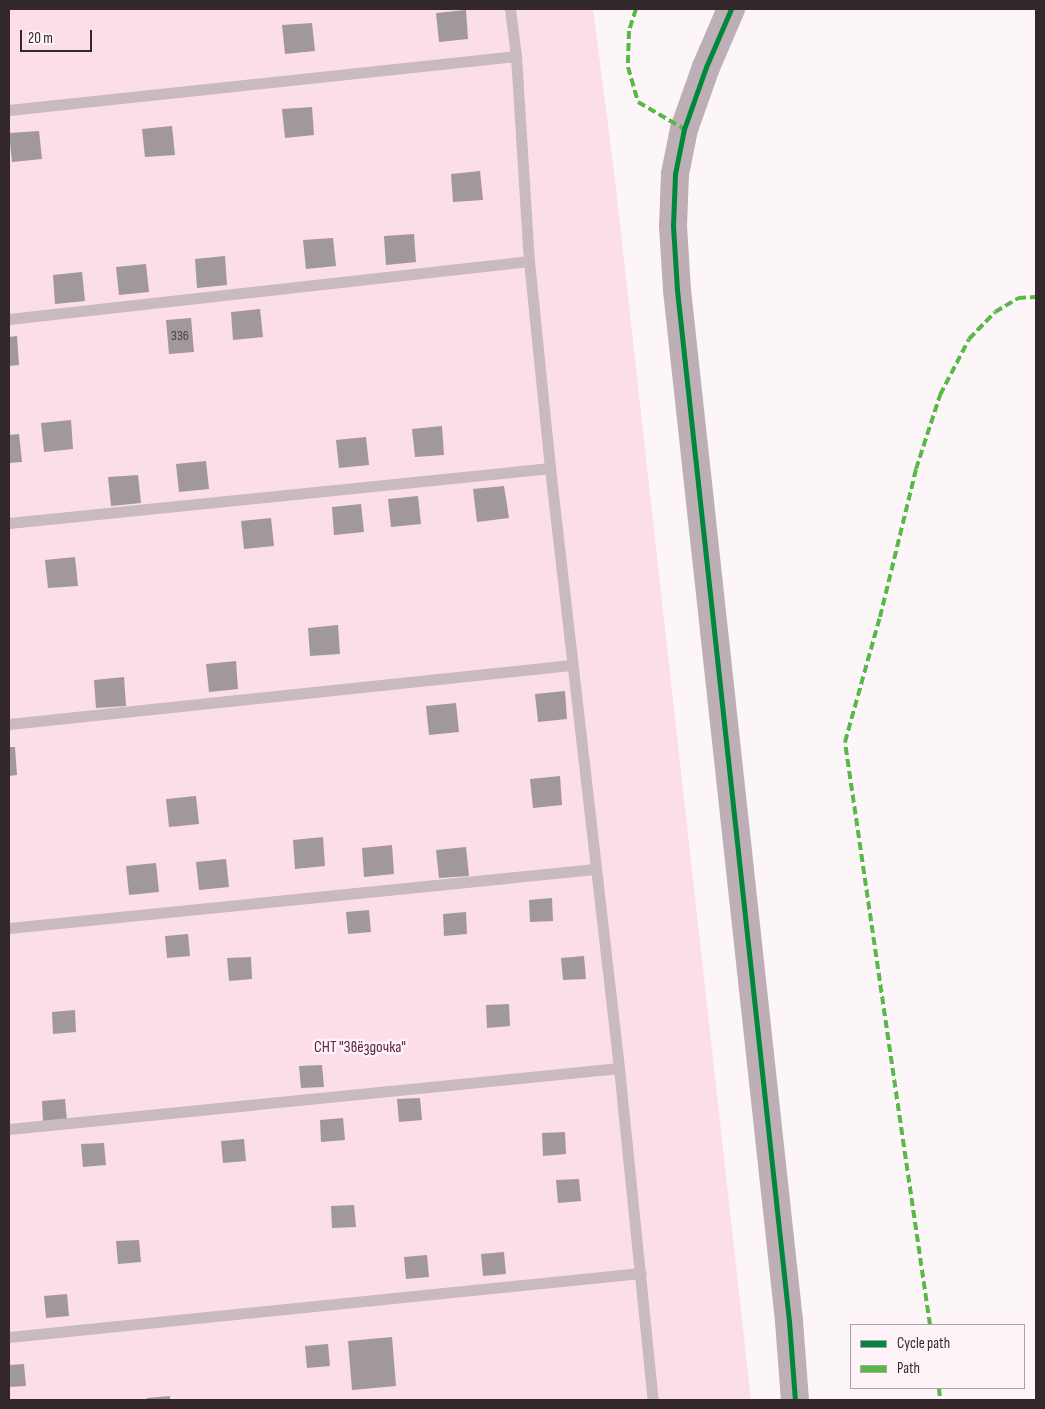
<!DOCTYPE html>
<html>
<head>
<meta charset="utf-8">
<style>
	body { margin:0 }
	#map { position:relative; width:1045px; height:1409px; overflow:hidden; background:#fcf6f9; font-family:"Sofia Sans Condensed",sans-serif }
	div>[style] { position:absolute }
	.green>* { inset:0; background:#fcddea }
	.building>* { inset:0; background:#a0989c }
	.lane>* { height:11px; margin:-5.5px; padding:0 5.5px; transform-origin:5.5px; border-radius:5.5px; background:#c8bac0 }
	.secondary>* { height:28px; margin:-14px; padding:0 14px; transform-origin:14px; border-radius:14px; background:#beaeb5 }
	.quiet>* { height:4px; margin-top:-2px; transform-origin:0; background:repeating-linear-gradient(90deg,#58b947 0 8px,transparent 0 12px) }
	.cycleway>* { height:5px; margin:-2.5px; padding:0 2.5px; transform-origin:2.5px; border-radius:2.5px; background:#00873e }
	span { translate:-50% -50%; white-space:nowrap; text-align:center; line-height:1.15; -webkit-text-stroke:5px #fef4f8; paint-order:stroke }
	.number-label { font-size:14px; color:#4e4448 }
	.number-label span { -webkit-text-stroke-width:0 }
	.park-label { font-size:16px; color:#612142 }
	.frame { position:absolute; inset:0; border:10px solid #32282c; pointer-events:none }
	.legend { position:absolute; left:850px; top:1324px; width:175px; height:65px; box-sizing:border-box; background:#fef4f8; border:1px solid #aca2a6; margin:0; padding:6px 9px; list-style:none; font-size:15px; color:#32282c }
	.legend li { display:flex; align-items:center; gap:10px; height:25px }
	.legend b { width:25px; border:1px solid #aca2a6 }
	.scale { position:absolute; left:20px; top:30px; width:72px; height:22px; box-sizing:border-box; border:2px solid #32282c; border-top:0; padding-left:6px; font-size:15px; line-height:18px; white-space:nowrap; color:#32282c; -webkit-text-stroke:4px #fef4f8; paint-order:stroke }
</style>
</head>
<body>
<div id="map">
	<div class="green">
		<i style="clip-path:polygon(9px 9px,593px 9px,615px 179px,751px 1400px,9px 1400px)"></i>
	</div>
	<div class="building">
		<i style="clip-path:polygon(466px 10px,468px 39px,439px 42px,436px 13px)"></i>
		<i style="clip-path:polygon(312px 23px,315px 51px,285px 54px,282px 25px)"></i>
		<i style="clip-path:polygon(312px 107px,314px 135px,285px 138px,282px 109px)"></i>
		<i style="clip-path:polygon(172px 126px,175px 155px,145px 157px,142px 129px)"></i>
		<i style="clip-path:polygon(39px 131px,42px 159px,12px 162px,9px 133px)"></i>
		<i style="clip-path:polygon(480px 171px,483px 200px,453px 202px,451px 174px)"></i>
		<i style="clip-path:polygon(414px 234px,416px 262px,386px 265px,384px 236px)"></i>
		<i style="clip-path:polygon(333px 238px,336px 266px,306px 269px,303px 240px)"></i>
		<i style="clip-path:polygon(225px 256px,227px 285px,197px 288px,195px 259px)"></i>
		<i style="clip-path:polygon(146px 264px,149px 292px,119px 295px,116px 267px)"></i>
		<i style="clip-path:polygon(82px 272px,85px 301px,55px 304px,53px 275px)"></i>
		<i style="clip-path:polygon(260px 309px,263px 337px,233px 340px,231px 312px)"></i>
		<i style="clip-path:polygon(191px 318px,194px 352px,169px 354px,166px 320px)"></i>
		<i style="clip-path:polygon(17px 336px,19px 365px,9px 366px,9px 337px)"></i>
		<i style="clip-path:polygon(71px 420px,73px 449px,44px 452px,41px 423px)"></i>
		<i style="clip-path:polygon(442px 426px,444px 455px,415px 457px,412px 429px)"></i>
		<i style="clip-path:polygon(19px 434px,22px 462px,9px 463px,9px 435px)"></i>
		<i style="clip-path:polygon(366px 437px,369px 465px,339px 468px,336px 440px)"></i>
		<i style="clip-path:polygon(206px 461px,209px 489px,179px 492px,176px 464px)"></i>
		<i style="clip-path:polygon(138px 475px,141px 503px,111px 506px,108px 477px)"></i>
		<i style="clip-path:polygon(504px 486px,509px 518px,477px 522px,473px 489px)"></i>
		<i style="clip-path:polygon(418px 496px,421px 524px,391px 527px,388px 499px)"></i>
		<i style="clip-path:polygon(361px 504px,364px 532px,334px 535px,332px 507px)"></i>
		<i style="clip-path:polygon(271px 518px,274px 546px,244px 549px,241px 521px)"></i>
		<i style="clip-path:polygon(75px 557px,78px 586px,48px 588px,45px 560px)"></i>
		<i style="clip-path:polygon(338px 625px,340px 654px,310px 656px,308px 628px)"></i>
		<i style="clip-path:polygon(236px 661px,238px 689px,209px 692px,206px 664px)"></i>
		<i style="clip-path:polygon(124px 677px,126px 706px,96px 708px,94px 680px)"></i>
		<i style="clip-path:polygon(565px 691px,567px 719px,538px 722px,535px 694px)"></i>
		<i style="clip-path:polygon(456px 703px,459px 732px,429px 735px,426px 706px)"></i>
		<i style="clip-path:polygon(9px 747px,15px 747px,17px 775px,9px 776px)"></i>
		<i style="clip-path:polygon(560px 776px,562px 805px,533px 808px,530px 779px)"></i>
		<i style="clip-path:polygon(196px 796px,199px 824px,169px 827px,166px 799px)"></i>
		<i style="clip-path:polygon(323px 837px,325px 866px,295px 869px,293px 840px)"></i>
		<i style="clip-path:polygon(392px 845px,394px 874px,364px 877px,362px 848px)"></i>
		<i style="clip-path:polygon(466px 847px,469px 876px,439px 878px,436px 850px)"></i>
		<i style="clip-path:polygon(226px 859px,229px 887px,199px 890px,196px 862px)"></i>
		<i style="clip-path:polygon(156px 863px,159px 892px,129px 895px,126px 866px)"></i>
		<i style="clip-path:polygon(552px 898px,553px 921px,530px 922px,529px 900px)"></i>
		<i style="clip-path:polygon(369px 910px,371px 932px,348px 934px,346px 912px)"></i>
		<i style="clip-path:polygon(466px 912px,467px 934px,444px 936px,443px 914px)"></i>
		<i style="clip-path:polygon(188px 934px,190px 956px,167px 958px,165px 936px)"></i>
		<i style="clip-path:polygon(584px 956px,586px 979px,563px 980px,561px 958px)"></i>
		<i style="clip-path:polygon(251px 957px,252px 979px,229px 981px,227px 958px)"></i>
		<i style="clip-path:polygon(509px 1004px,510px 1026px,487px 1028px,486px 1005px)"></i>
		<i style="clip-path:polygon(75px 1010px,76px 1032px,53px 1034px,52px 1012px)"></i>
		<i style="clip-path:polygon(322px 1065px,324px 1087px,301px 1088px,299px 1066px)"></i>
		<i style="clip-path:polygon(420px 1098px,422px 1120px,399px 1122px,397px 1099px)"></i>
		<i style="clip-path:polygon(65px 1099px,67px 1121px,43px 1123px,42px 1101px)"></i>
		<i style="clip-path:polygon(343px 1118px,345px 1140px,321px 1142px,320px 1120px)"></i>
		<i style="clip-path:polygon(565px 1132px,566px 1154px,543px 1156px,542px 1133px)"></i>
		<i style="clip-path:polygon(244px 1139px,246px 1161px,223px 1163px,221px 1141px)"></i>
		<i style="clip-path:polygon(104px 1143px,106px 1165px,83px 1167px,81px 1144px)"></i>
		<i style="clip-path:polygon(579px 1179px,581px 1201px,558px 1203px,556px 1180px)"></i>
		<i style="clip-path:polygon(354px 1205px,356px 1227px,332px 1228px,331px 1206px)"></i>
		<i style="clip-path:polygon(139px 1240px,141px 1262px,118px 1264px,116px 1241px)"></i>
		<i style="clip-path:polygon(504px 1252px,506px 1274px,483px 1276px,481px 1254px)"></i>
		<i style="clip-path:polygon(427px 1255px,429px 1277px,406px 1279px,404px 1257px)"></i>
		<i style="clip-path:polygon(67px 1294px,69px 1316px,46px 1318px,44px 1296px)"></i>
		<i style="clip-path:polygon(392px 1337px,396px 1386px,352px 1390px,348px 1341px)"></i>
		<i style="clip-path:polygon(328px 1344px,330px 1366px,307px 1368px,305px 1346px)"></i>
		<i style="clip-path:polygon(24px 1364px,26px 1386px,9px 1387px,9px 1365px)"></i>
		<i style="clip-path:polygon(170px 1396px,170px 1400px,147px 1400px,147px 1398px)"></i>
	</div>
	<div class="lane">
		<i style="left:510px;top:9px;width:47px;rotate:82.7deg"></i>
		<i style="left:516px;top:56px;width:205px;rotate:86.4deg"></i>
		<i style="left:529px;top:261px;width:208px;rotate:84.2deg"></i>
		<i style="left:550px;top:468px;width:604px;rotate:83.44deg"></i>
		<i style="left:619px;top:1068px;width:334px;rotate:84.2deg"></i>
		<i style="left:9px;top:110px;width:510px;rotate:-6.08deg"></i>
		<i style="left:9px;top:319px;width:523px;rotate:-6.36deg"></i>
		<i style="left:9px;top:523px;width:544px;rotate:-5.8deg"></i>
		<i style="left:9px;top:724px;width:565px;rotate:-5.99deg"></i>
		<i style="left:9px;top:928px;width:589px;rotate:-5.75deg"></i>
		<i style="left:9px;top:1129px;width:613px;rotate:-5.71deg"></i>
		<i style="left:9px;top:1337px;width:635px;rotate:-5.78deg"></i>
	</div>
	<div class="secondary">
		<i style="left:731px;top:9px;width:63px;rotate:113.3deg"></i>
		<i style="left:706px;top:67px;width:66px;rotate:109.5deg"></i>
		<i style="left:684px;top:129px;width:46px;rotate:101.3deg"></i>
		<i style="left:675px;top:174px;width:52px;rotate:92.2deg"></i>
		<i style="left:673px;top:226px;width:64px;rotate:86.4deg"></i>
		<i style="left:677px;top:290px;width:1037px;rotate:83.8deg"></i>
		<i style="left:789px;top:1321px;width:79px;rotate:85.7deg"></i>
	</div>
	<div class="quiet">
		<i style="left:636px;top:9px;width:23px;rotate:108deg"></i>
		<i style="left:629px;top:31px;width:36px;rotate:92deg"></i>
		<i style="left:628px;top:67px;width:36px;rotate:74deg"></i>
		<i style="left:638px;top:102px;width:53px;rotate:30.4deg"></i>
		<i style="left:930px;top:1325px;width:589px;rotate:-98.3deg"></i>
		<i style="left:845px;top:742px;width:130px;rotate:-74.4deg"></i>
		<i style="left:880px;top:617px;width:152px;rotate:-76.3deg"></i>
		<i style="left:916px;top:469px;width:78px;rotate:-72deg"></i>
		<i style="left:940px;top:395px;width:63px;rotate:-62.6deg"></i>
		<i style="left:969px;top:339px;width:37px;rotate:-46deg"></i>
		<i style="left:995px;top:312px;width:27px;rotate:-31deg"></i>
		<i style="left:1018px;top:298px;width:18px;rotate:-3deg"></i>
		<i style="left:939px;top:1388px;width:12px;rotate:85deg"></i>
	</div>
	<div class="cycleway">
		<i style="left:731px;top:9px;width:63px;rotate:113.3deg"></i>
		<i style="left:706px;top:67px;width:66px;rotate:109.5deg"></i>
		<i style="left:684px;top:129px;width:46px;rotate:101.3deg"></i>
		<i style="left:675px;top:174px;width:52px;rotate:92.2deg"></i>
		<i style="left:673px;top:226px;width:64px;rotate:86.4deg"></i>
		<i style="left:677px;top:290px;width:1037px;rotate:83.8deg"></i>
		<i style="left:789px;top:1321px;width:79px;rotate:85.7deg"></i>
	</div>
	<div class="number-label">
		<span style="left:180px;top:336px">336</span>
	</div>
	<div class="park-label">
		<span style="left:360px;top:1048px">СНТ "Звёздочка"</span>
	</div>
	<div class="frame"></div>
	<ul class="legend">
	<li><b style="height:6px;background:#00873e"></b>Cycle path</li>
	<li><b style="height:6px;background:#58b947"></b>Path</li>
	</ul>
	<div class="scale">20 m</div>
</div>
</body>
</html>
